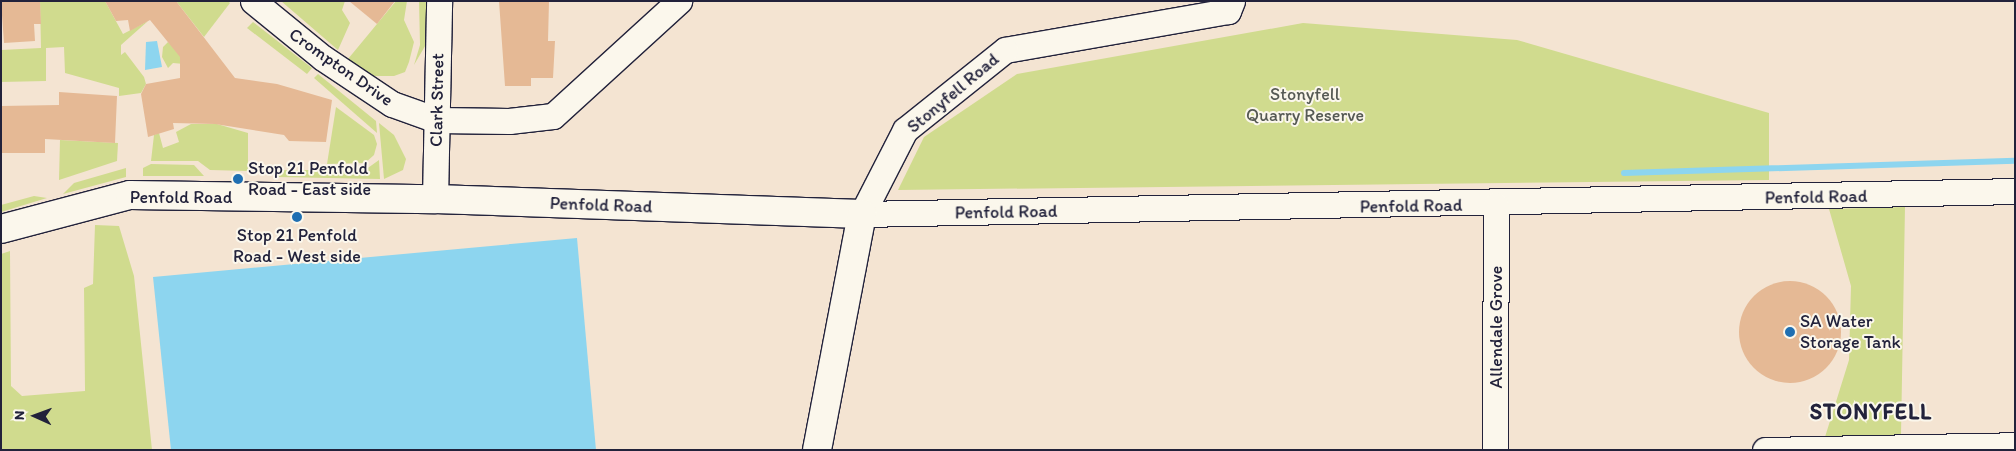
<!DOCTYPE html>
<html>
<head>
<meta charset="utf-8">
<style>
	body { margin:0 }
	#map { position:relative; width:2016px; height:451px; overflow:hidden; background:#f4e4d2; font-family:Itim,sans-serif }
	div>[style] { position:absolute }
	.green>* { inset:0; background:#d0db8e }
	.water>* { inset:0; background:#8dd5ef }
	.stream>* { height:6px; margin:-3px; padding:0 3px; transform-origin:3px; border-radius:3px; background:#8dd5ef }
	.building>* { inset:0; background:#e5b995 }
	.round { border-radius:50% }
	.roads { filter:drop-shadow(1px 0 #22223b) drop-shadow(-1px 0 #22223b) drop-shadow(0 1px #22223b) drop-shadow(0 -1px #22223b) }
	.minor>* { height:25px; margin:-12.5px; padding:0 12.5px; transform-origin:12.5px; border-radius:12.5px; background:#fbf7ec }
	.tertiary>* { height:28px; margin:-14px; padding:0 14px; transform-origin:14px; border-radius:14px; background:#fbf7ec }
	.dots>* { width:14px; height:14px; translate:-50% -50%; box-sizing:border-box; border:2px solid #fbf7ec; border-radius:50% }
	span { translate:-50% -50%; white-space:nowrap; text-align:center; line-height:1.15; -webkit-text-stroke:4px #fbf7ec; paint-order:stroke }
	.street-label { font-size:18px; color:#22223b }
	.park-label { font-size:18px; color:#565a54 }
	.poi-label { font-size:18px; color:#22223b }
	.left { translate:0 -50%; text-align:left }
	.district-label { font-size:22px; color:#22223b; font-weight:700; letter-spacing:1px }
	.frame { position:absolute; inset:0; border:2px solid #22223b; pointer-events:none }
	.north { position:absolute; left:10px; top:391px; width:50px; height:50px; -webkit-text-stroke:4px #fbf7ec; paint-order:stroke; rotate:272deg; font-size:14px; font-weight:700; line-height:20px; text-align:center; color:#22223b }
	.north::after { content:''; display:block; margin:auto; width:18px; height:22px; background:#22223b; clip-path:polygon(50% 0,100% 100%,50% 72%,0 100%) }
</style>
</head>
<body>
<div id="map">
	<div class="green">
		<i style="clip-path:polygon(40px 1px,105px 1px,123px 34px,148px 21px,121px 45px,121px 55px,125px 52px,144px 77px,146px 84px,141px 93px,119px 96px,119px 88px,65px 73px,64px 47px,46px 48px,46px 81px,1px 82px,1px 50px,41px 48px)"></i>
		<i style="clip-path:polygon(176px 1px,228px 1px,230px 3px,204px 37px)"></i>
		<i style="clip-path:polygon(281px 1px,345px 1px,342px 10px,350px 23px,338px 50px)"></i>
		<i style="clip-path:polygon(396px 1px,407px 1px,404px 20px,414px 42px,409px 62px,405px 72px,394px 76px,374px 76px,348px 59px)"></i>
		<i style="clip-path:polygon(419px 1px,428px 1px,428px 41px,414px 65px,420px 45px)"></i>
		<i style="clip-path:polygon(253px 22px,312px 68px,307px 74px,247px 28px)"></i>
		<i style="clip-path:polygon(1303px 23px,1517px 40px,1769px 113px,1769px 180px,898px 190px,924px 137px,1017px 74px)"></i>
		<i style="clip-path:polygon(168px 42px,195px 65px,173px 63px,168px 68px,162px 57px,163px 47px)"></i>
		<i style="clip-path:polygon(318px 74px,376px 121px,377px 133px,314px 78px)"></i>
		<i style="clip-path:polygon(336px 107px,374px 135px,377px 144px,374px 155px,365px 163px,327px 164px)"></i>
		<i style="clip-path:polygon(379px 123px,394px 135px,406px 159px,403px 170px,384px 179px)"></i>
		<i style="clip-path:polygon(191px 124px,217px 124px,248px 133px,248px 171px,210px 170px,198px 161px,151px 161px,154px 135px,159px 133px,163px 148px,179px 142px,176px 132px)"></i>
		<i style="clip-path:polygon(60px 140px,118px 143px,117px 161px,59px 180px)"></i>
		<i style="clip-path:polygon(379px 160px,380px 179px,278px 177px,279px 170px,365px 170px)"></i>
		<i style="clip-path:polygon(151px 164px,194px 165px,204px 176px,143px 176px,143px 168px)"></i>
		<i style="clip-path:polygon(126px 168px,126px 177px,63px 194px,74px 183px)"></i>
		<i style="clip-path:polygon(34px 196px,47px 198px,1px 212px,1px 205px)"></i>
		<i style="clip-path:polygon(1905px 207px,1901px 435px,1825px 437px,1849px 360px,1851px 286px,1829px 209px)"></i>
		<i style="clip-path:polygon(95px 225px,119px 226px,134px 276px,152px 450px,1px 450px,1px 254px,10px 251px,11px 386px,22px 396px,85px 391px,84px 288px,93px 284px)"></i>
	</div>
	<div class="water">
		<i style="clip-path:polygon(157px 41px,162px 67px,145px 70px,146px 42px)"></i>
		<i style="clip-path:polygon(577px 238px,596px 450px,171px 450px,153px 277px)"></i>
	</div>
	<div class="stream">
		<i style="left:1624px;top:173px;width:391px;rotate:-1.8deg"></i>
	</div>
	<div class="building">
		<i style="clip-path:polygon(1px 1px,40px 1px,41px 24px,34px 24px,35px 41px,4px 43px)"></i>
		<i style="clip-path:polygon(105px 1px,176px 1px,235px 78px,277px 84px,332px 100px,326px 142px,289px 141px,284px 135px,215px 124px,173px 123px,174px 129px,148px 137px,141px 94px,146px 84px,180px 78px,180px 57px,150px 20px,130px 31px,128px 20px,116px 21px)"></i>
		<i style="clip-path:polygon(349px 1px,395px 1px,377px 24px)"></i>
		<i style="clip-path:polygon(499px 1px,549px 1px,548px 41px,555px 41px,553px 78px,531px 78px,531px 86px,505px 86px)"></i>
		<i style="clip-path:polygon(59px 92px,117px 96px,115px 143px,45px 139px,45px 153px,1px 153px,1px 106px,59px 105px)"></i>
		<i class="round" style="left:1739px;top:281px;width:102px;height:102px"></i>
	</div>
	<div class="roads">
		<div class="minor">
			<i style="left:253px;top:1px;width:90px;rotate:39.2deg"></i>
			<i style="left:323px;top:58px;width:83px;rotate:33.7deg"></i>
			<i style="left:392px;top:104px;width:48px;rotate:19.6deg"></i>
			<i style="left:437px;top:120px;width:72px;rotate:0.8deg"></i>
			<i style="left:509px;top:121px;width:44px;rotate:-6.5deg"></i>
			<i style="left:553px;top:116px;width:171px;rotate:-42.4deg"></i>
			<i style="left:1232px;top:1px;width:11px;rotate:112deg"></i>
			<i style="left:1228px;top:11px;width:226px;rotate:170.1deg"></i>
			<i style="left:1005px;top:50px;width:128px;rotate:141.3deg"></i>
			<i style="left:905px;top:130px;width:94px;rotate:117.1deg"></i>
			<i style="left:862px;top:214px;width:1153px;rotate:-1.14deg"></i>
			<i style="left:435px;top:199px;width:198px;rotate:-88.8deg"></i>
			<i style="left:1495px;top:450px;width:245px;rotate:-89.8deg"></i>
			<i style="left:1765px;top:450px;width:250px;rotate:-1.1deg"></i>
		</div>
		<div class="tertiary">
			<i style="left:1px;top:229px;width:133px;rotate:-14.8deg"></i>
			<i style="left:130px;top:195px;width:305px;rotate:0.8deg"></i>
			<i style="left:435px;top:199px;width:427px;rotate:2deg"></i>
			<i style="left:862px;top:214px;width:240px;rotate:100.8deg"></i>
		</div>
	</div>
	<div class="dots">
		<i style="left:238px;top:179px;background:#1f6fb2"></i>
		<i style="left:297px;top:217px;background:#1f6fb2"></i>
		<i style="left:1790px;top:332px;background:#1f6fb2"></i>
	</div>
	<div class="street-label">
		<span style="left:341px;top:67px;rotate:35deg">Crompton Drive</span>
		<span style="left:953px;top:93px;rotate:-40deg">Stonyfell Road</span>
		<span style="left:437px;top:100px;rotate:-89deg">Clark Street</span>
		<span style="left:181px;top:197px">Penfold Road</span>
		<span style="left:1816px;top:197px;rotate:-1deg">Penfold Road</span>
		<span style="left:601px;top:205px;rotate:2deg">Penfold Road</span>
		<span style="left:1411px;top:206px;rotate:-1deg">Penfold Road</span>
		<span style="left:1006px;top:212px;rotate:-1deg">Penfold Road</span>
		<span style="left:1496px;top:327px;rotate:-90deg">Allendale Grove</span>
	</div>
	<div class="park-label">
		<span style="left:1305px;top:105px">Stonyfell<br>Quarry Reserve</span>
	</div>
	<div class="poi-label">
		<span class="left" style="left:248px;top:179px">Stop 21 Penfold<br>Road - East side</span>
		<span style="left:297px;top:246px">Stop 21 Penfold<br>Road - West side</span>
		<span class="left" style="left:1800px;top:332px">SA Water<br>Storage Tank</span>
	</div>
	<div class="district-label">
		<span style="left:1871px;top:412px">STONYFELL</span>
	</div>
	<div class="frame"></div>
	<div class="north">N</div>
</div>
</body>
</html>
